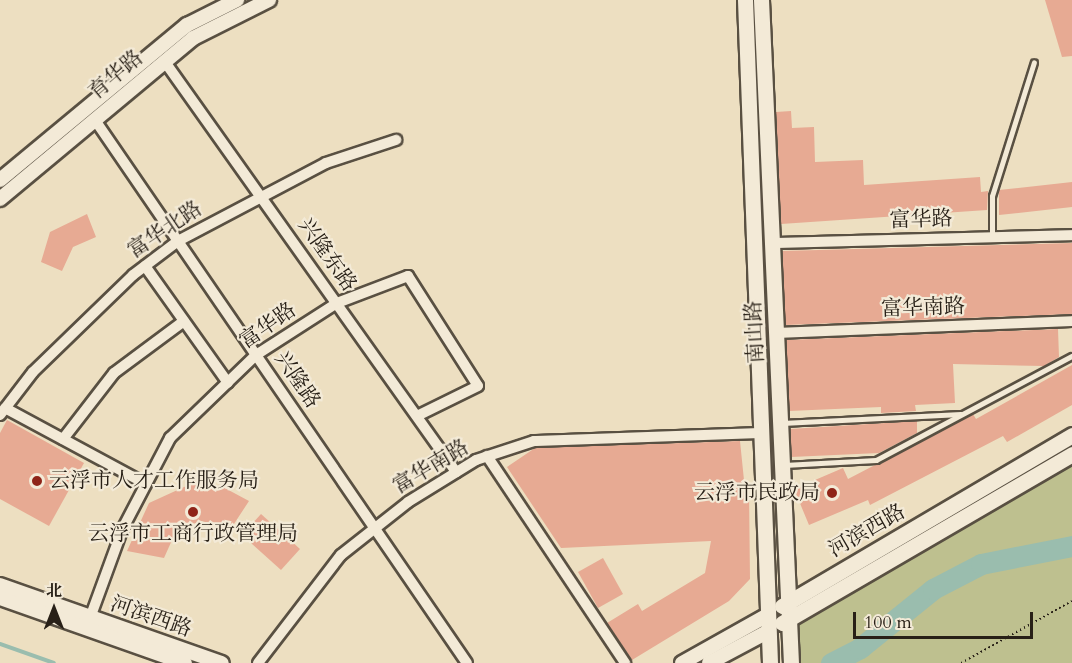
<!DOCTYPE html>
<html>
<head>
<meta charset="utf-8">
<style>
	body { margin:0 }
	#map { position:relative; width:1072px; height:663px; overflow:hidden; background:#eddfc1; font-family:Cardo,"Noto Serif SC",serif }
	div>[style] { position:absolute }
	.green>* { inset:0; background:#bec08f }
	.stream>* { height:4px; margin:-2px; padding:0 2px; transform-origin:2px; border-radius:2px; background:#9abdae }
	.river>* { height:21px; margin:-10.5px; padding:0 10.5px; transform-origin:10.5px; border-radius:10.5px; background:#9abdae }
	.building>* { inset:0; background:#e7aa93 }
	.path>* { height:2px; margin-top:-1px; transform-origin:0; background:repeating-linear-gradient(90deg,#282017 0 1.5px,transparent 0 4.5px) }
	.roads { filter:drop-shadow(2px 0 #595042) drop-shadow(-2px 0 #595042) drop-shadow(0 2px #595042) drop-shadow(0 -2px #595042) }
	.service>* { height:5px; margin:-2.5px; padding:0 2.5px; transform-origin:2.5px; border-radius:2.5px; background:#f3ead7 }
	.minor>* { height:10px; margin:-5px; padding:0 5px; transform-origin:5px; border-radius:5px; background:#f3ead7 }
	.tertiary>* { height:14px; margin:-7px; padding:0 7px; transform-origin:7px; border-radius:7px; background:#f3ead7 }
	.secondary>* { height:15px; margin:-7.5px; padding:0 7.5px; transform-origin:7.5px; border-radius:7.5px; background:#f3ead7 }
	.dots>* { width:16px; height:16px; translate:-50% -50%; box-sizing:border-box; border:3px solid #f3ead7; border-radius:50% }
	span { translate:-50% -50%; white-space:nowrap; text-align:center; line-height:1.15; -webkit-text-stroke:4.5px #f3ead7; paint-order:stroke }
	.street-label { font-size:21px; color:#282017 }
	.poi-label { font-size:21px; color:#282017 }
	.left { translate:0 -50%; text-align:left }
	.right { translate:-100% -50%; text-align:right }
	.north { position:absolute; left:24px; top:579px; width:60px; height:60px; -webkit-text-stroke:4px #f3ead7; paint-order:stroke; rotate:0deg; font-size:16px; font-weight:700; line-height:24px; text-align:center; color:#282017 }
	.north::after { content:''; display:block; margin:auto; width:21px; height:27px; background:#282017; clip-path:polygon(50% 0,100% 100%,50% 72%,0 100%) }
	.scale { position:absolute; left:853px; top:612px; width:180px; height:27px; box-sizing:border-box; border:3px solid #282017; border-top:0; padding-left:8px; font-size:18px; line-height:21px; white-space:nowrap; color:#282017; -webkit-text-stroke:4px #f3ead7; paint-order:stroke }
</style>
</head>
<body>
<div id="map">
	<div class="green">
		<i style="clip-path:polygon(1072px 454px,1072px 663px,791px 663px,790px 619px)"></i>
	</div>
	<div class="stream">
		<i style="left:0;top:644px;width:57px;rotate:19.4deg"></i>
	</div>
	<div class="river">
		<i style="left:831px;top:663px;width:33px;rotate:-27deg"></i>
		<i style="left:860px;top:648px;width:94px;rotate:-38.9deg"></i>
		<i style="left:933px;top:589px;width:54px;rotate:-27.5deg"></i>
		<i style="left:981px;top:564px;width:93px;rotate:-11.2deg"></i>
	</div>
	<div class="building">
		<i style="clip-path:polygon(1045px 0,1072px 0,1072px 56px,1062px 57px)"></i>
		<i style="clip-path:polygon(791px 111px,792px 128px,814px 127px,815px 162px,863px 160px,864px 185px,980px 177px,981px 192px,988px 191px,987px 210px,781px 224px,776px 112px)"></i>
		<i style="clip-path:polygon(1072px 182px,1072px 207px,999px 215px,999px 190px)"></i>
		<i style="clip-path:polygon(87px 214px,96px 237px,73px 247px,62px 271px,41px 262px,50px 232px)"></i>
		<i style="clip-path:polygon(1072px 243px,1072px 314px,785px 325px,782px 251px)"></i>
		<i style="clip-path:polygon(1058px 329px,1059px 357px,1044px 366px,953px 364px,955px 403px,915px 405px,916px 411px,881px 413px,881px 407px,789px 411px,786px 340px)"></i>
		<i style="clip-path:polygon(1072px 365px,1072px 405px,1007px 442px,1003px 436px,870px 505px,868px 500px,809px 525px,794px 489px,843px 468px,848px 479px,973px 414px,976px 419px)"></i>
		<i style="clip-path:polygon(7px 420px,84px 463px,49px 526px,0 499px,0 433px)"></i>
		<i style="clip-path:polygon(917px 421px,917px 433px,879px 453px,791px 457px,790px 429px)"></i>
		<i style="clip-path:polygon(740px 441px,745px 490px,749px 490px,750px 579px,729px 601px,632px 660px,607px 623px,638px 604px,642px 611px,705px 573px,711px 541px,561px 548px,507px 467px,535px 448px)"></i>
		<i style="clip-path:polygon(195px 482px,221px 486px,249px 501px,230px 530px,202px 521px,177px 529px,164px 558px,127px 551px,149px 503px)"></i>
		<i style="clip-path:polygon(261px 514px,300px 549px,281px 570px,242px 535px)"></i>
		<i style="clip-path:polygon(603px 558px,623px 594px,598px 608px,578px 572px)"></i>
	</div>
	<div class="path">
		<i style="left:961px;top:663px;width:127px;rotate:-29.2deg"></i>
	</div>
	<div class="roads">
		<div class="service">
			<i style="left:992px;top:237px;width:41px;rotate:-90deg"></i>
			<i style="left:992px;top:196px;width:140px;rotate:-72.6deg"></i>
			<i style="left:782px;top:423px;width:179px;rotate:-2.9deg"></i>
			<i style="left:784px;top:465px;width:92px;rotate:-3.1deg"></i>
			<i style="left:876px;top:460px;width:222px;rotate:-28deg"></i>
		</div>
		<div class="minor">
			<i style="left:165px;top:62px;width:503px;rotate:54.63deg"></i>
			<i style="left:95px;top:120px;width:658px;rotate:55.59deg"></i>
			<i style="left:772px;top:243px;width:300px;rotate:-1.5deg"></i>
			<i style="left:145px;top:266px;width:143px;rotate:54.6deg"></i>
			<i style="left:776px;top:333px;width:296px;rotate:-2.3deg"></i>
			<i style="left:5px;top:408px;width:160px;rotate:28.3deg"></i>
			<i style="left:0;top:415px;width:54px;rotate:-52.5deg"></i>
			<i style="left:33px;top:372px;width:139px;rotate:-44.1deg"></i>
			<i style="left:133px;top:275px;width:56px;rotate:-37.1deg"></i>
			<i style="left:178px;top:241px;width:167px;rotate:-27.8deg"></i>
			<i style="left:326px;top:163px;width:74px;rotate:-18.2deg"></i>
			<i style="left:63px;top:439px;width:83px;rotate:-52.3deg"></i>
			<i style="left:114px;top:373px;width:87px;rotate:-36.6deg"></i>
			<i style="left:487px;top:456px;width:249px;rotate:56.3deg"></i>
			<i style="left:90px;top:618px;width:96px;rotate:-69.9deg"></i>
			<i style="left:123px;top:528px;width:102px;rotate:-62.4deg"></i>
			<i style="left:170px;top:438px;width:120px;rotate:-44deg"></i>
			<i style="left:256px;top:355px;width:96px;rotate:-32.7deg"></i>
			<i style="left:337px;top:303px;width:76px;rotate:-20.8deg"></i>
			<i style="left:408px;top:276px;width:130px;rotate:57.5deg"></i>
			<i style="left:478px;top:386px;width:68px;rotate:153.8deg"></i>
			<i style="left:258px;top:663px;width:136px;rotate:-52.5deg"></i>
			<i style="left:341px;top:555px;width:85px;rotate:-38.3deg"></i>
			<i style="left:408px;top:502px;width:80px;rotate:-31.7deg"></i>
			<i style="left:476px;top:460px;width:61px;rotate:-18.1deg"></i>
			<i style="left:534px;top:441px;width:228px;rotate:-2deg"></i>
		</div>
		<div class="tertiary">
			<i style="left:0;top:180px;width:243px;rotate:-39.7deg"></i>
			<i style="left:187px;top:25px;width:56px;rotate:-26.6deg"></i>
			<i style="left:0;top:199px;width:251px;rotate:-39.8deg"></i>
			<i style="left:193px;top:38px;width:85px;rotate:-26.6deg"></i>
			<i style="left:0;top:585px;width:235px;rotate:19.4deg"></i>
			<i style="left:0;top:598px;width:196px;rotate:19.4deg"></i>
			<i style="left:682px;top:663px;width:98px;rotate:-29.2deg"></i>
			<i style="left:709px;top:663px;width:68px;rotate:-28.1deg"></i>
		</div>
		<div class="secondary">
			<i style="left:745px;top:0;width:663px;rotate:87.84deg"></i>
			<i style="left:761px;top:0;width:664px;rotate:87.41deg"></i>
			<i style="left:782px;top:606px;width:337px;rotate:-30.5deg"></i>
			<i style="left:782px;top:623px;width:336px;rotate:-30.2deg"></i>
		</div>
	</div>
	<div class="dots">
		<i style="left:37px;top:481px;background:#8f2418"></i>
		<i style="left:832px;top:493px;background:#8f2418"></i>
		<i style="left:193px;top:512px;background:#8f2418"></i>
	</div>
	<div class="street-label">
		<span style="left:116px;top:75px;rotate:-40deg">育华路</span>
		<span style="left:921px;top:220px;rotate:-2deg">富华路</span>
		<span style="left:165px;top:230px;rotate:-34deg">富华北路</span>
		<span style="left:327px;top:255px;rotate:55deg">兴隆东路</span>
		<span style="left:923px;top:308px;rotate:-2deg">富华南路</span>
		<span style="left:268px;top:326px;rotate:-35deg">富华路</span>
		<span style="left:755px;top:332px;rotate:-93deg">南山路</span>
		<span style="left:297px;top:380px;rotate:56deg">兴隆路</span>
		<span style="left:431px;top:467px;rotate:-31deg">富华南路</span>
		<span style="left:867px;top:531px;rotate:-30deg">河滨西路</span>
		<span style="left:151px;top:617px;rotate:19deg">河滨西路</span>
	</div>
	<div class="poi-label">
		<span class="left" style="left:49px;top:481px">云浮市人才工作服务局</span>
		<span class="right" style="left:820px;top:493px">云浮市民政局</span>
		<span style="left:193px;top:534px">云浮市工商行政管理局</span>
	</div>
	<div class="north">北</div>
	<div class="scale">100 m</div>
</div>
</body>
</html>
